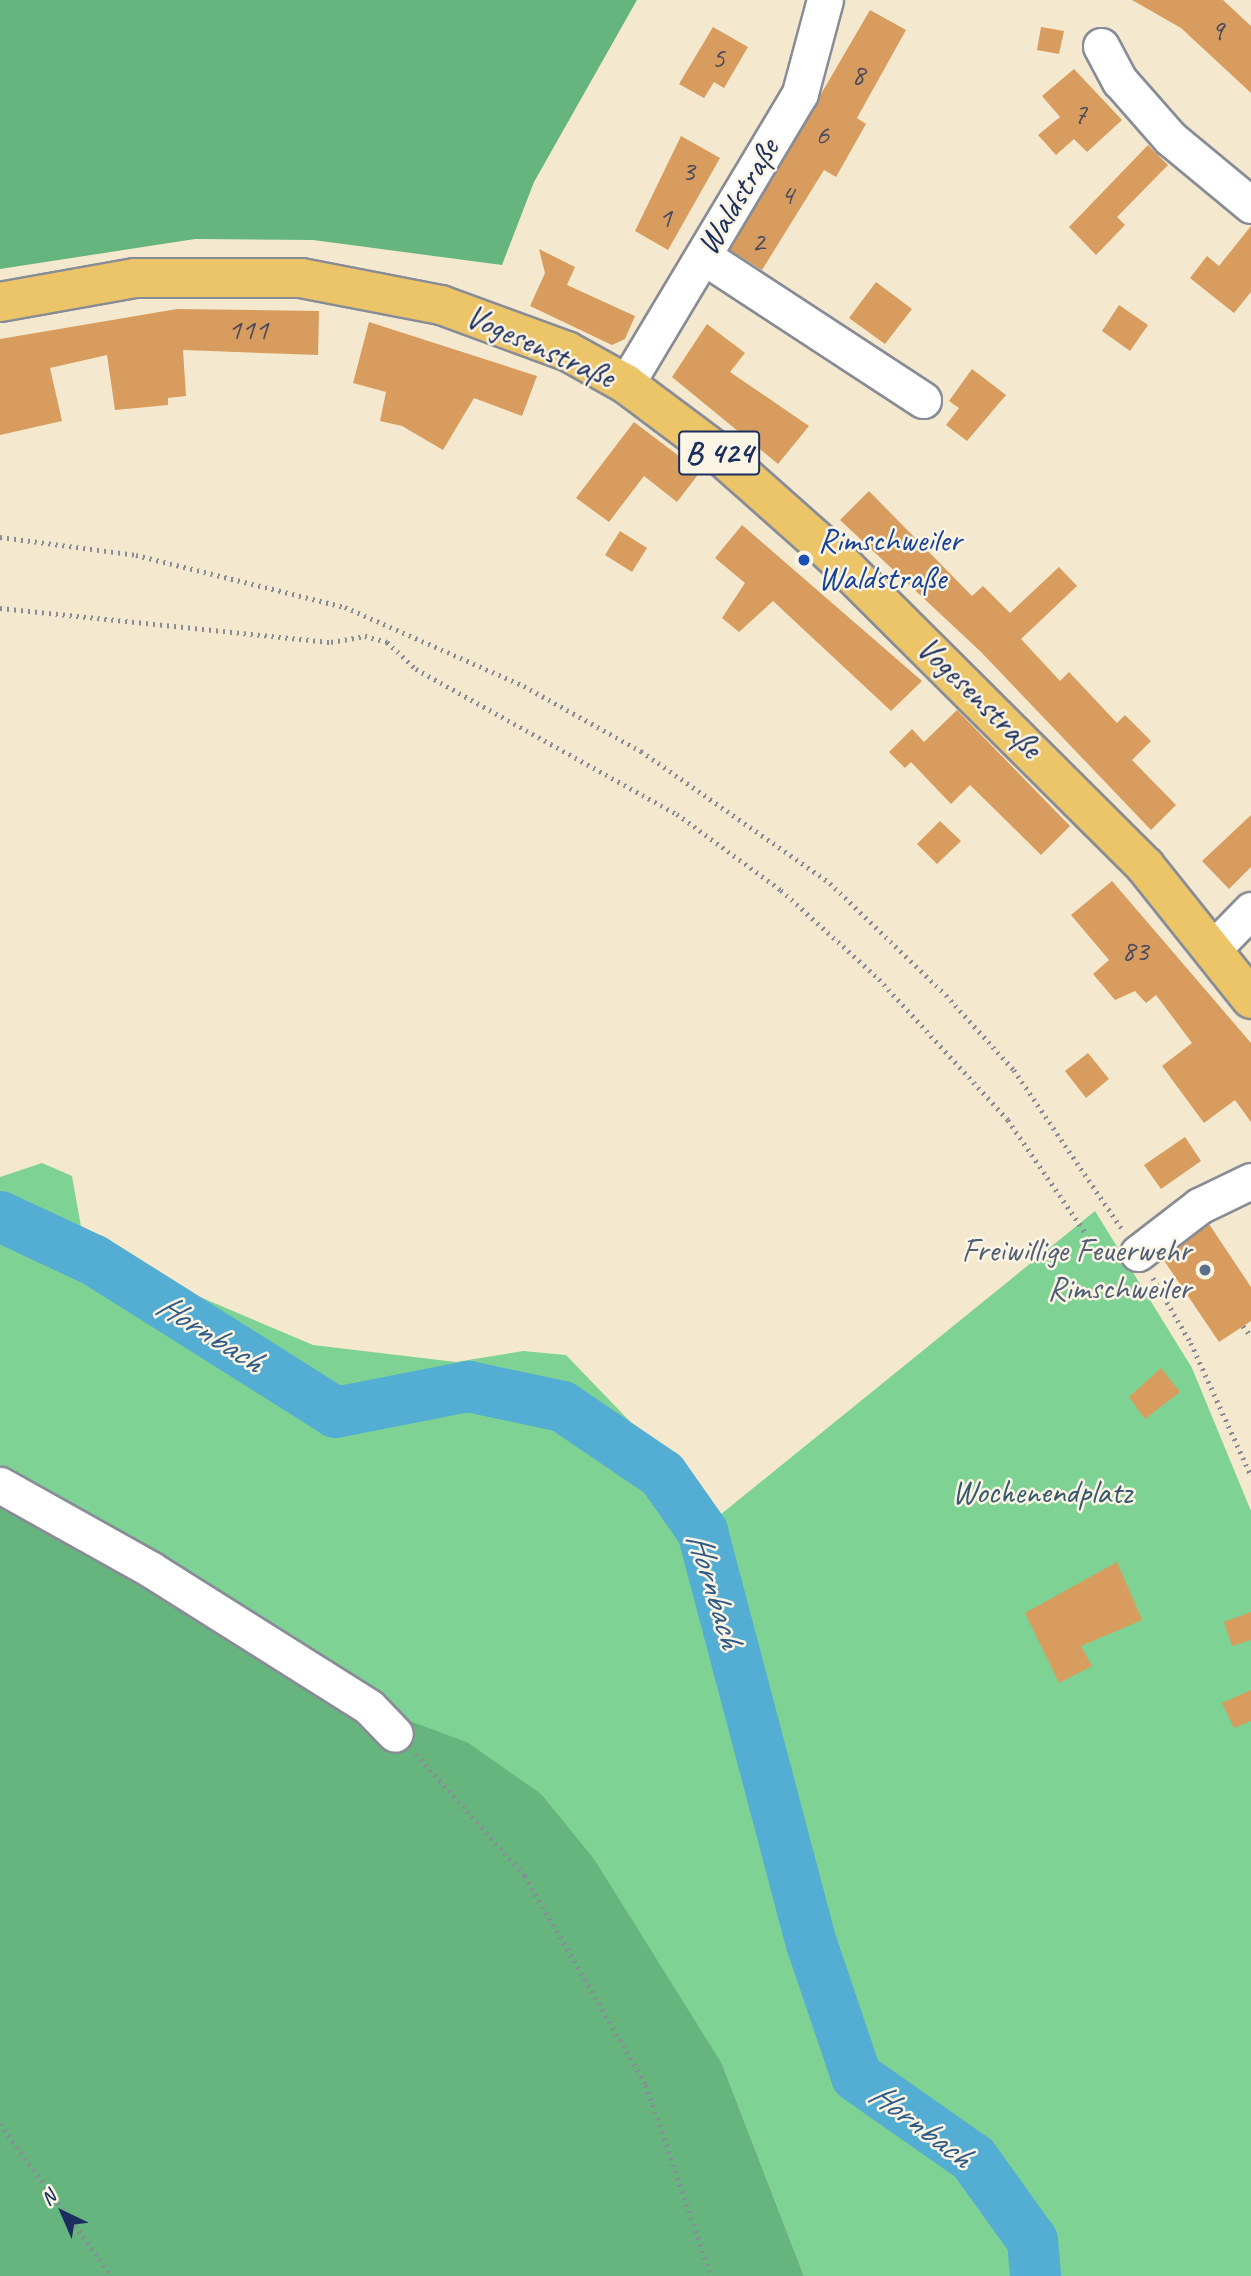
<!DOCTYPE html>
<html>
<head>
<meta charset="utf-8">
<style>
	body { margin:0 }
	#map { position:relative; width:1251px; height:2276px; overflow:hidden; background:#f4e9cf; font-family:Caveat,sans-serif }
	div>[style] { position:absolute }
	.green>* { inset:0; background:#7dd294 }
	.forest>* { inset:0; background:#66b47e }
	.river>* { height:51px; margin:-25.5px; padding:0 25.5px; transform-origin:25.5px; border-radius:25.5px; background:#54add2 }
	.building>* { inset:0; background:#d89d5e }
	.path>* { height:4.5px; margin-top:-2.25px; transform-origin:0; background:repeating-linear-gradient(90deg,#888c96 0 2px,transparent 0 7px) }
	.roads { filter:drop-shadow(2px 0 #888c96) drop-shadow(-2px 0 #888c96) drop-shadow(0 2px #888c96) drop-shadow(0 -2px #888c96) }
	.minor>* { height:35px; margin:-17.5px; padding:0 17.5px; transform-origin:17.5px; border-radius:17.5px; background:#fff }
	.major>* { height:38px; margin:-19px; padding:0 19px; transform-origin:19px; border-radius:19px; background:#ecc569 }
	.dots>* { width:19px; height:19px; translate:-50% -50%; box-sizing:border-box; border:4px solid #fcf5e5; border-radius:50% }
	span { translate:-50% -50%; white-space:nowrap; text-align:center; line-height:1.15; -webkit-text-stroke:5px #fcf5e5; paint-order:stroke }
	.number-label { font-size:30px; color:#4a4a5e }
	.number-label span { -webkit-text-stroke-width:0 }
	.shield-label span { padding:2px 5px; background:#fcf5e5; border:2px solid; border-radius:5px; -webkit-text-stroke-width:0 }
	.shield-label { font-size:32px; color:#1b2f5e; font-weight:700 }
	.street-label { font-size:33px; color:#1b2f5e }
	.transit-label { font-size:33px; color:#164399 }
	.left { translate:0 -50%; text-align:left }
	.service-label { font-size:33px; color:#4e5e75 }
	.right { translate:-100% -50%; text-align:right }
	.park-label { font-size:33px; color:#34586c }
	.water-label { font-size:35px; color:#2f5b87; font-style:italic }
	.north { position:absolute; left:28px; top:2178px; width:70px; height:70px; -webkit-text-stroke:5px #fcf5e5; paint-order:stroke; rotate:316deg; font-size:19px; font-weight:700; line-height:28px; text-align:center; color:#1b2f5e }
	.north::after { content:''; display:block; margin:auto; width:24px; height:32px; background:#1b2f5e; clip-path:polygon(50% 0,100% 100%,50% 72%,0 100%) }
</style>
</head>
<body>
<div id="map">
	<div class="green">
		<i style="clip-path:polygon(42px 1163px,72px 1176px,83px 1238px,141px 1272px,313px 1345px,456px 1362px,523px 1351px,566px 1355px,720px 1515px,1095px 1211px,1192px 1368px,1251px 1511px,1251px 2276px,804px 2276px,722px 2064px,467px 1742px,369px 1707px,0 1485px,0 1177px)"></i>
	</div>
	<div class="forest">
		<i style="clip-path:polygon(0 0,637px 0,534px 182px,502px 265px,313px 240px,195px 239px,0 269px)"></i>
		<i style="clip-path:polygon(0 1485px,369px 1706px,467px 1742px,541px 1794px,594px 1859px,722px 2064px,804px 2276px,0 2276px)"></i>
	</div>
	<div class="river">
		<i style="left:0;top:1216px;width:104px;rotate:25.1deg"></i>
		<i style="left:94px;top:1260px;width:285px;rotate:32.2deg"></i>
		<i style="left:335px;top:1412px;width:136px;rotate:-11.1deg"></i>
		<i style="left:468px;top:1386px;width:96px;rotate:12deg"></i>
		<i style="left:562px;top:1406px;width:121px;rotate:34.2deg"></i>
		<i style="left:662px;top:1474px;width:70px;rotate:54.9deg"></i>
		<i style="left:702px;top:1531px;width:426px;rotate:75.2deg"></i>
		<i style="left:811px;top:1943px;width:140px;rotate:71.3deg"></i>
		<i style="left:856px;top:2076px;width:143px;rotate:35deg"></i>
		<i style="left:973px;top:2158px;width:101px;rotate:54.3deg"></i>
		<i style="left:1032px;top:2240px;width:36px;rotate:85deg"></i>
	</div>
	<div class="building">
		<i style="clip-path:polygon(1132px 0,1223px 0,1251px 26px,1251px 93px,1181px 28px)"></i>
		<i style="clip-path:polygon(870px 10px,906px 30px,857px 118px,866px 124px,836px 177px,824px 170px,762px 270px,730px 250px)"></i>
		<i style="clip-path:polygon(713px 27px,748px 47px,724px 88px,714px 82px,704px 98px,679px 84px)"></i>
		<i style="clip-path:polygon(1041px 27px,1064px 31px,1059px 54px,1037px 50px)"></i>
		<i style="clip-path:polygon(1074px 69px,1122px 120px,1087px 152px,1074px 139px,1056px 155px,1038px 135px,1060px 117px,1042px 96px)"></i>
		<i style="clip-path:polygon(681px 136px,720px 158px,668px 250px,635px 231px)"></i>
		<i style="clip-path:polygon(1148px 145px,1168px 165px,1117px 217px,1125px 225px,1096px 255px,1069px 227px)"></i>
		<i style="clip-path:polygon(1251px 226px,1251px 292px,1234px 313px,1190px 278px,1207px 256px,1219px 266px)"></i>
		<i style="clip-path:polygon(539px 249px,575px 267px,567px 285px,635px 316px,625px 339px,612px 345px,530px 306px,545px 273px)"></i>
		<i style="clip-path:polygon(876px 282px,912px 309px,885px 344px,849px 318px)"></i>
		<i style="clip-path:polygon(1119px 305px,1148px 325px,1130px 351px,1102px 331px)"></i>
		<i style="clip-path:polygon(177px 309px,319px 311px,318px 355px,183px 350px,186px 396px,168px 398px,168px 405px,115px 410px,107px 355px,50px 368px,62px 421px,0 435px,0 339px)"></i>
		<i style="clip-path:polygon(369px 322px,537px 376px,522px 416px,474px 398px,443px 450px,402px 426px,380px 421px,386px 392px,353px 383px)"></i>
		<i style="clip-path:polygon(707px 324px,745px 353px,730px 372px,809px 426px,778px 464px,672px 377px)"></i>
		<i style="clip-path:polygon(972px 369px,1006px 395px,967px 441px,946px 425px,959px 408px,949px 401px)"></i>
		<i style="clip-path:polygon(634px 422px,700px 472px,677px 502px,644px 476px,609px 522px,576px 498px)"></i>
		<i style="clip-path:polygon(869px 491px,972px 596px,983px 586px,1010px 613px,1059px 567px,1077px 586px,1021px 639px,1060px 681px,1069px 672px,1117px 723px,1125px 715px,1151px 741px,1132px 760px,1176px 805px,1151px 830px,981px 652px,840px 520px)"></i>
		<i style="clip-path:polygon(742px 525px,922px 681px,891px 711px,773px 601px,739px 632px,722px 618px,745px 583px,715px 558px)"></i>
		<i style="clip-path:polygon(620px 531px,647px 548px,632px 572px,605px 555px)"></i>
		<i style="clip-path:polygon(957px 710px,1070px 826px,1041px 855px,970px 785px,951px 804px,911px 762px,905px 768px,889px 752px,912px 729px,924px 742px)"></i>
		<i style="clip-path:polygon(1251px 815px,1251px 867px,1229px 889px,1202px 861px)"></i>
		<i style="clip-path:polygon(940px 821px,961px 841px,937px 864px,917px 844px)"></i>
		<i style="clip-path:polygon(1112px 881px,1251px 1043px,1251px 1122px,1235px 1100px,1204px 1123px,1162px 1066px,1192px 1043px,1156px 995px,1146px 1003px,1135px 991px,1115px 1000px,1093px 974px,1109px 960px,1071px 915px)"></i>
		<i style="clip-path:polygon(1088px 1053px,1109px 1079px,1086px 1098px,1065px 1071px)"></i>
		<i style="clip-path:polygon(1185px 1137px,1201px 1161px,1161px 1189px,1144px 1165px)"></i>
		<i style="clip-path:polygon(1209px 1224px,1251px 1287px,1251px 1321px,1219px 1342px,1163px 1259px)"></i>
		<i style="clip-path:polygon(1161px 1368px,1180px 1392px,1145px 1419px,1129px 1397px)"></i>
		<i style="clip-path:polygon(1117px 1562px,1142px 1620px,1081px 1646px,1092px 1666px,1059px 1683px,1025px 1613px)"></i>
		<i style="clip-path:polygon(1251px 1612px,1251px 1640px,1232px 1646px,1224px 1622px)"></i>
		<i style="clip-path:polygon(1251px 1690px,1251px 1721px,1234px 1728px,1222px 1703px)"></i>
	</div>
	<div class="path">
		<i style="left:0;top:537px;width:137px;rotate:7.5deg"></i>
		<i style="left:136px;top:555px;width:215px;rotate:14deg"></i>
		<i style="left:345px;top:607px;width:196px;rotate:23.8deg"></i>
		<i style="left:524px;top:686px;width:134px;rotate:29.1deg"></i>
		<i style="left:641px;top:751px;width:231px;rotate:34.9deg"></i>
		<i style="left:830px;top:883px;width:161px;rotate:44deg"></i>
		<i style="left:946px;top:995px;width:101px;rotate:47.8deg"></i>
		<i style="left:1014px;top:1070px;width:192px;rotate:55.8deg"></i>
		<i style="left:0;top:608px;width:333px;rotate:5.9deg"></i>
		<i style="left:331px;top:642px;width:35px;rotate:-10deg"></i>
		<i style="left:365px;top:636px;width:23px;rotate:15deg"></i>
		<i style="left:387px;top:642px;width:40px;rotate:43deg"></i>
		<i style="left:416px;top:669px;width:299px;rotate:29.1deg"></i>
		<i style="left:677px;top:814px;width:129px;rotate:36.2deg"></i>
		<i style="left:781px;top:890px;width:132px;rotate:42.2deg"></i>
		<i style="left:879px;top:979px;width:191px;rotate:47.5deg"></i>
		<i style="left:1008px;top:1120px;width:136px;rotate:55.5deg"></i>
		<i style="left:1153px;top:1278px;width:75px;rotate:59.7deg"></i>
		<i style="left:1191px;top:1343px;width:145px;rotate:65.6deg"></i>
		<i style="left:1243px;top:1326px;width:13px;rotate:51deg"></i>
		<i style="left:416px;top:1754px;width:164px;rotate:48.2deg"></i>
		<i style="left:525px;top:1876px;width:241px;rotate:59.9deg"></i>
		<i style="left:646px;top:2085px;width:202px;rotate:71.2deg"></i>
		<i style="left:0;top:2124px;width:189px;rotate:53.6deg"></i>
	</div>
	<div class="roads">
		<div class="minor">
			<i style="left:1101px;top:46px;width:40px;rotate:62deg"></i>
			<i style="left:1120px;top:81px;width:76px;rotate:48.7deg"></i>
			<i style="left:1170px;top:138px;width:105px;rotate:39.6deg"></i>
			<i style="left:703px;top:256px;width:263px;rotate:33.2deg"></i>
			<i style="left:626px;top:384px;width:339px;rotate:-59.1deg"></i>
			<i style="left:800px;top:93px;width:96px;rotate:-75deg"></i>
			<i style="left:1214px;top:948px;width:53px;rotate:-45.8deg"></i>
			<i style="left:1138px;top:1253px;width:77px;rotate:-37.6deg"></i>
			<i style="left:1199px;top:1206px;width:58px;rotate:-25.7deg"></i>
			<i style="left:0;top:1485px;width:172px;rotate:29.2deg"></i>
			<i style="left:150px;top:1569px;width:259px;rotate:32.2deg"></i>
			<i style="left:369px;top:1707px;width:37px;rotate:46deg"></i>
		</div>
		<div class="major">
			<i style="left:0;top:302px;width:137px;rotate:-10.1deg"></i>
			<i style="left:135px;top:278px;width:166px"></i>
			<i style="left:301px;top:278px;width:143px;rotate:10.9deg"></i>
			<i style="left:441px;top:305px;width:134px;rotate:20.1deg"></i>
			<i style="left:567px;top:351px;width:68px;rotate:29.2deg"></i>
			<i style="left:626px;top:384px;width:114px;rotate:36.8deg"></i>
			<i style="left:717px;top:452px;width:154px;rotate:41.6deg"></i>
			<i style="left:832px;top:554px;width:442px;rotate:44.9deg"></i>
			<i style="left:1145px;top:866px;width:170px;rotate:51.4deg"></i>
		</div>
	</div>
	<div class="dots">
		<i style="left:804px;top:560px;background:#1a4fb4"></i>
		<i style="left:1205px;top:1270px;background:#5c6f8a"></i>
	</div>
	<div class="number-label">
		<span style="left:1217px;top:30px">9</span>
		<span style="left:718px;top:57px">5</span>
		<span style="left:858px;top:74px">8</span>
		<span style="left:1080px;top:113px">7</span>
		<span style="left:822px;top:134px">6</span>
		<span style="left:688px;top:170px">3</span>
		<span style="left:787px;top:194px">4</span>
		<span style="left:665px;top:217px">1</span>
		<span style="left:758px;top:241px">2</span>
		<span style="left:248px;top:329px">111</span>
		<span style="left:1135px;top:950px">83</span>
	</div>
	<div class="shield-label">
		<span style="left:719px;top:453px">B 424</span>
	</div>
	<div class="street-label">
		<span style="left:738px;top:197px;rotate:-59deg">Waldstraße</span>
		<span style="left:540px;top:347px;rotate:24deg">Vogesenstraße</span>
		<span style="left:979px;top:698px;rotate:44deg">Vogesenstraße</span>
	</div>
	<div class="transit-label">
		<span class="left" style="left:818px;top:560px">Rimschweiler<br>Waldstraße</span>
	</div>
	<div class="service-label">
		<span class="right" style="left:1191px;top:1270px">Freiwillige Feuerwehr<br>Rimschweiler</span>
	</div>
	<div class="park-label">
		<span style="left:1042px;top:1493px">Wochenendplatz</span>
	</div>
	<div class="water-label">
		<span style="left:210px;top:1333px;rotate:32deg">Hornbach</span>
		<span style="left:715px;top:1590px;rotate:73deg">Hornbach</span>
		<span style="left:921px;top:2125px;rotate:37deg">Hornbach</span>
	</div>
	<div class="north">N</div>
</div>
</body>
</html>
